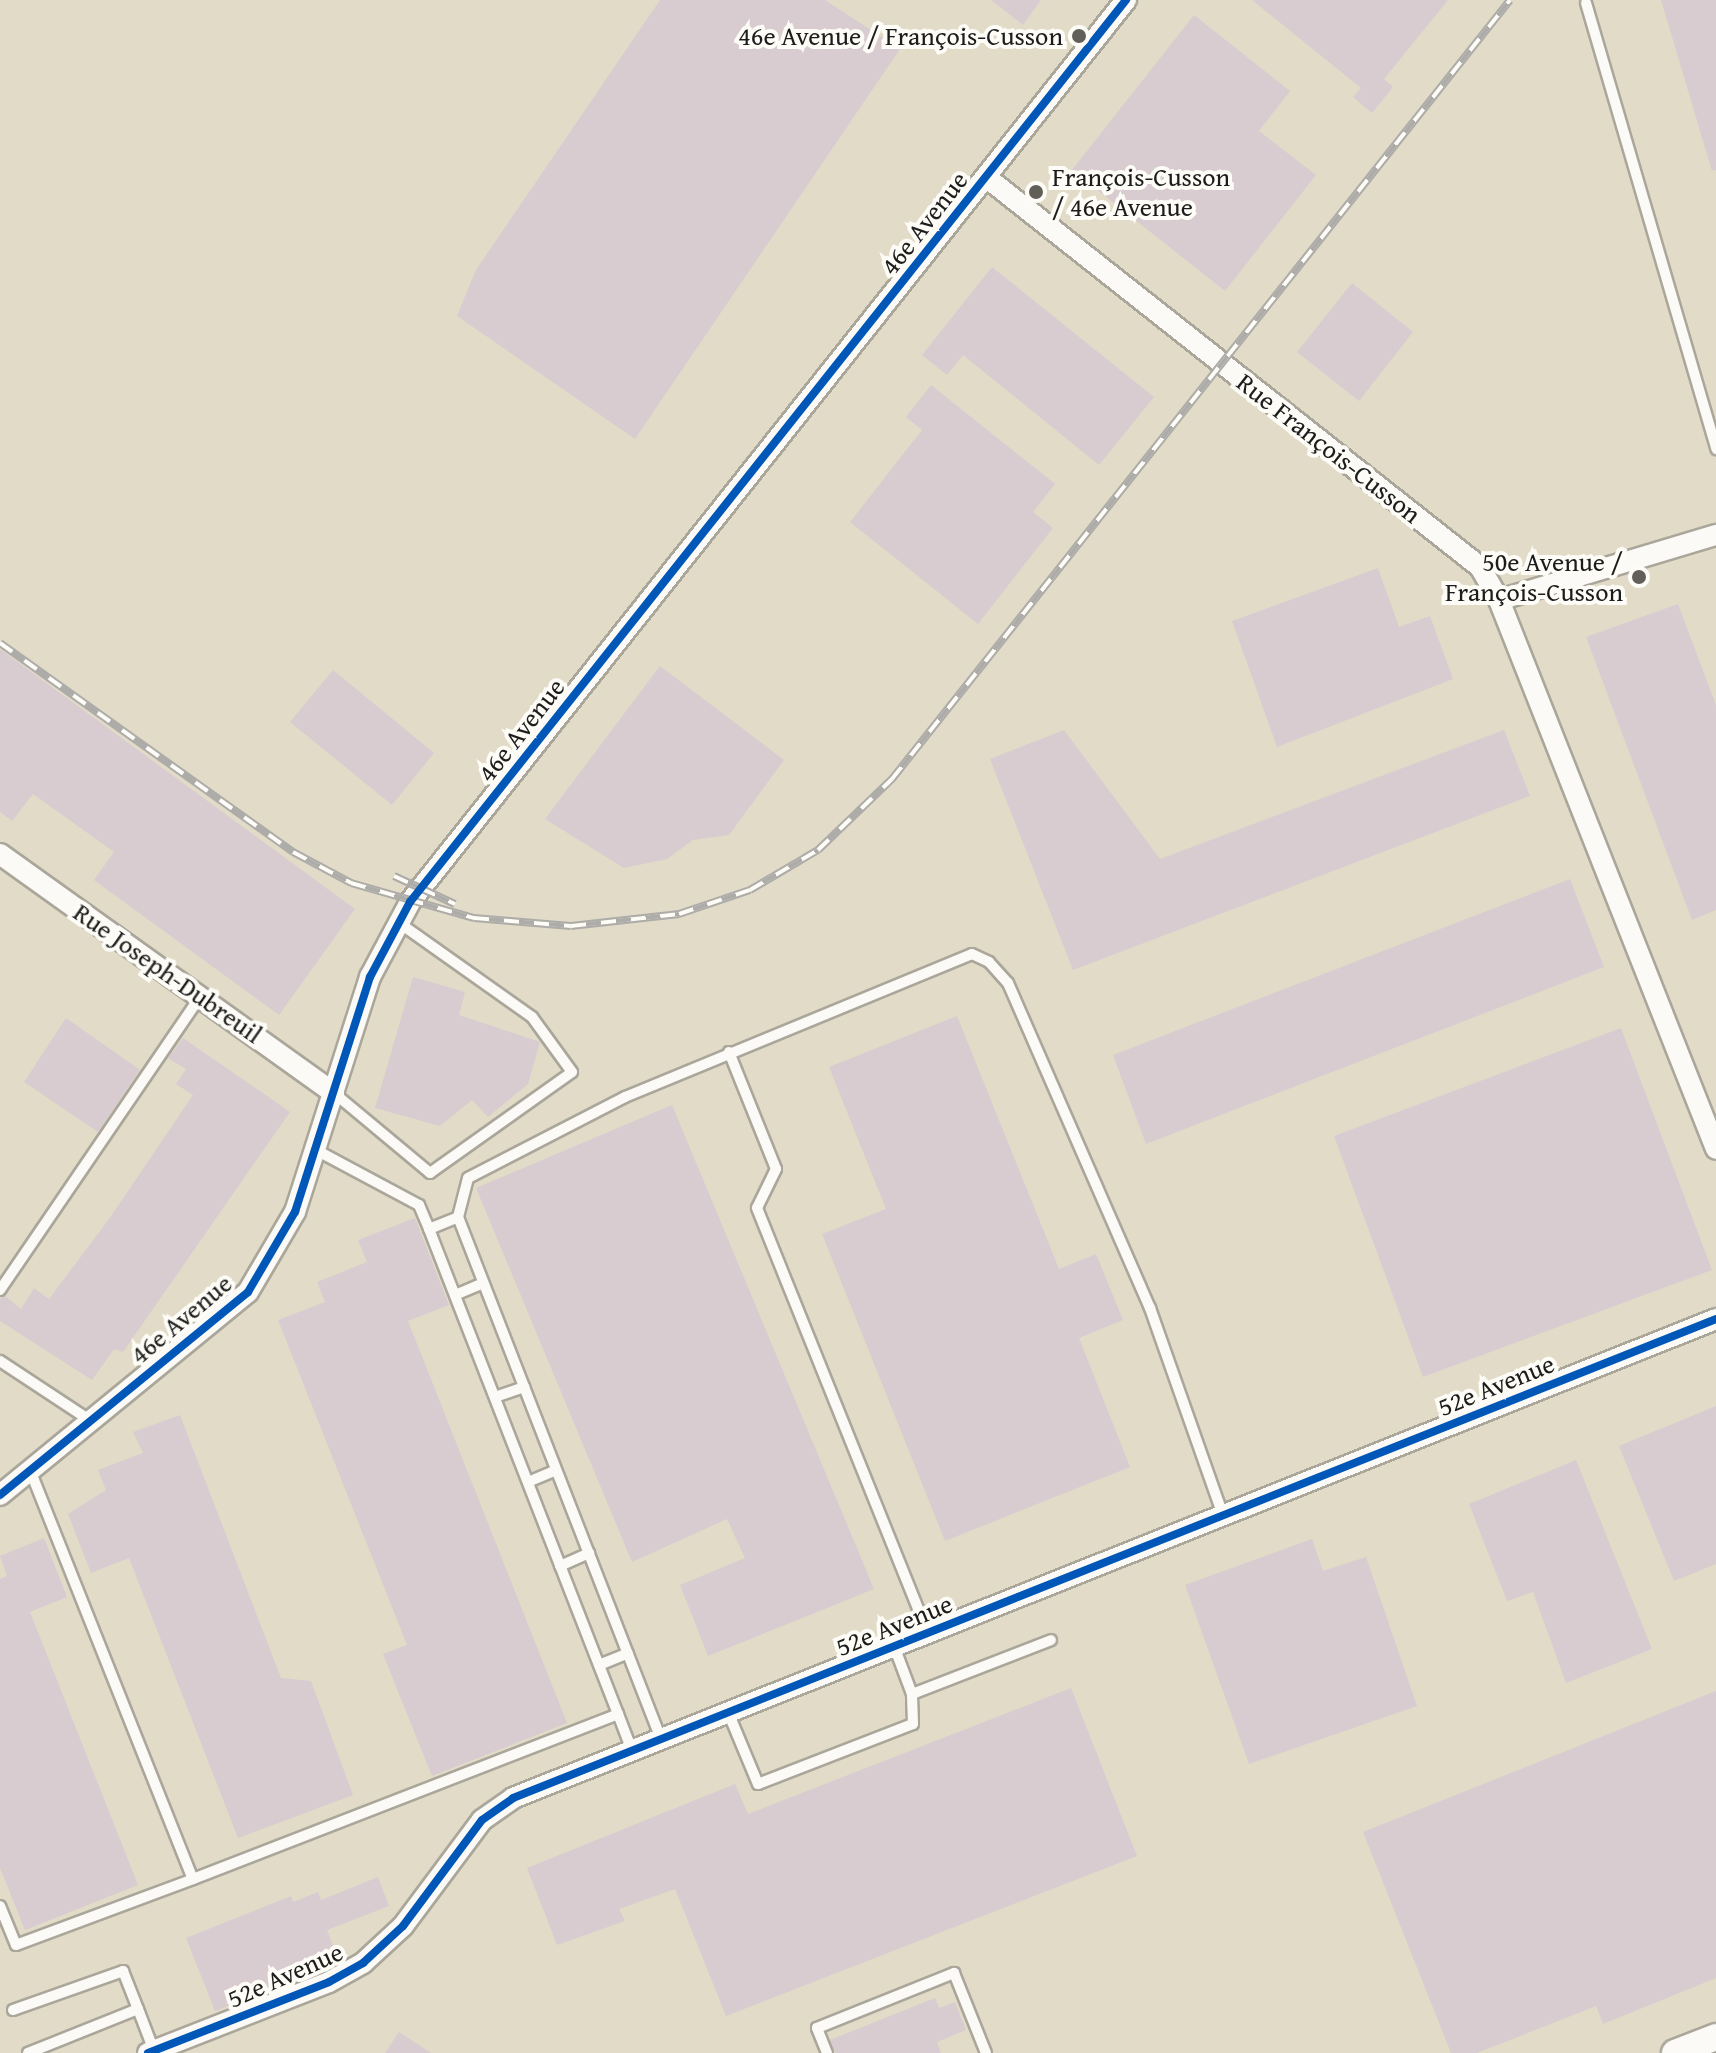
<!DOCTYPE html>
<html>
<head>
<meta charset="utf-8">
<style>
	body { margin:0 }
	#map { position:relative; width:1716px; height:2053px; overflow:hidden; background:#e2dbc8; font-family:"Gentium Book Plus",serif }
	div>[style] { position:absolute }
	.building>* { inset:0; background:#d8ccd1 }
	.roads { filter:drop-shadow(2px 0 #aaa69a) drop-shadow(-2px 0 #aaa69a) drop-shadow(0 2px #aaa69a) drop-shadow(0 -2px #aaa69a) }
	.service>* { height:10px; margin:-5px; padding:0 5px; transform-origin:5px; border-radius:5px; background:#fbfaf7 }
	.minor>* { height:20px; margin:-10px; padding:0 10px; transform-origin:10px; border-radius:10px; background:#fbfaf7 }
	.tertiary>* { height:26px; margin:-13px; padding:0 13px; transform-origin:13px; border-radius:13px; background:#fbfaf7 }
	.rail>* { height:8px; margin-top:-4px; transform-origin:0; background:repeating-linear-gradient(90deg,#fdfcf7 0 15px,#adaca9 0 30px); box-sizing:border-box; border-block:2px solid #adaca9 }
	.cycleway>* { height:8px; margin:-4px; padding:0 4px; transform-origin:4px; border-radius:4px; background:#0057b8 }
	.dots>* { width:22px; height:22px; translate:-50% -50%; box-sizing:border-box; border:4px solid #fdfcf7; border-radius:50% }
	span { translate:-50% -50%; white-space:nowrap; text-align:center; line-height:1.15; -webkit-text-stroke:8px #fdfcf7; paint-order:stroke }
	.poi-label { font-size:26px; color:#1c1c1c }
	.right { translate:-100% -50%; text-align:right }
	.left { translate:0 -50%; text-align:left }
	.street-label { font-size:26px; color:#1c1c1c }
</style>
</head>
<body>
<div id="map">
	<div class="building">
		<i style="clip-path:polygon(660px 0,825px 0,900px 49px,635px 439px,457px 316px,476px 270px)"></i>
		<i style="clip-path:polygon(991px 0,1041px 0,1023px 25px)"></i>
		<i style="clip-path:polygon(1252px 0,1448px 0,1384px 79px,1393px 87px,1372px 113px,1353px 97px,1361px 88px)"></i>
		<i style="clip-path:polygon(1661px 0,1716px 0,1716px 170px,1712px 171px)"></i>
		<i style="clip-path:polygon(1194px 15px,1290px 91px,1259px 131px,1316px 175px,1225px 291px,1072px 170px)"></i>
		<i style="clip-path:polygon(992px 267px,1154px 397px,1099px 465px,963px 355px,947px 375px,922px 355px)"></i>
		<i style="clip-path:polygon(1352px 283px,1413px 332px,1359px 401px,1297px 352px)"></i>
		<i style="clip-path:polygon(931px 385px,1055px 484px,1033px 512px,1053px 528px,978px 624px,850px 522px,922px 430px,906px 417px)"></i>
		<i style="clip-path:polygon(1378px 568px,1399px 627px,1430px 616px,1453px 679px,1277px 747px,1232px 621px)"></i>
		<i style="clip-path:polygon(1678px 604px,1716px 705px,1716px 910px,1692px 920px,1586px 637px)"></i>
		<i style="clip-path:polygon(0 649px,355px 909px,279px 1015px,94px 880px,114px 852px,33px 794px,12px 821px,0 812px)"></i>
		<i style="clip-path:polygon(660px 666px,784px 760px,729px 835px,693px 840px,667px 859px,624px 868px,545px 819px)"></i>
		<i style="clip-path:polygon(333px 670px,434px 753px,392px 805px,290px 722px)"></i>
		<i style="clip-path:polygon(1064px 730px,1160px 859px,1504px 730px,1530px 796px,1073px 970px,990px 759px)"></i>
		<i style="clip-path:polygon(1570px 879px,1604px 967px,1146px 1144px,1113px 1055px)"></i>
		<i style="clip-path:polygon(413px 977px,465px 992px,459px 1015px,540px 1042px,528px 1084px,488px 1117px,472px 1100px,440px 1126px,375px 1108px)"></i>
		<i style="clip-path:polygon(957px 1016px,1059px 1269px,1096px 1254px,1123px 1320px,1079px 1338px,1130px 1467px,945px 1541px,822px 1234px,886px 1209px,829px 1067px)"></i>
		<i style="clip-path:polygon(66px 1018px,140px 1070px,98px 1132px,24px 1082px)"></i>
		<i style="clip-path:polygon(1621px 1028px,1712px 1270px,1423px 1377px,1334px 1136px)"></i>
		<i style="clip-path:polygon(183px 1038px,290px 1112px,123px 1352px,114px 1349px,92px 1380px,0 1321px,0 1298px,5px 1296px,21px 1309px,34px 1288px,49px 1299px,109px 1219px,193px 1095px,176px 1084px,186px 1069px,168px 1058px)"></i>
		<i style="clip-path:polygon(672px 1105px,874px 1589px,708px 1656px,680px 1585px,745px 1558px,727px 1519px,632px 1562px,476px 1188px)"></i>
		<i style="clip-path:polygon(415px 1218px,449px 1305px,408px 1321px,567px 1723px,432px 1776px,383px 1654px,407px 1645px,278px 1320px,325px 1302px,317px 1282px,367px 1262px,358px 1240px)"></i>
		<i style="clip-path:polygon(1716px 1406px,1716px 1564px,1674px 1581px,1619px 1446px)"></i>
		<i style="clip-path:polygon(180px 1415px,281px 1678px,311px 1681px,353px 1795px,238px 1838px,129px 1558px,91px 1573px,68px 1514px,106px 1490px,98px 1470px,143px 1453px,133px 1432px)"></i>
		<i style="clip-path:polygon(1576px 1460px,1652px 1649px,1566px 1683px,1533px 1592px,1507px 1601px,1469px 1504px)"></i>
		<i style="clip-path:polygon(44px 1538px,67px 1597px,30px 1612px,138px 1885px,25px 1930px,0 1868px,0 1579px,7px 1576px,0 1556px)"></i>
		<i style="clip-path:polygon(1312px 1539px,1323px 1571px,1366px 1557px,1417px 1706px,1249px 1764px,1185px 1585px)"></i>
		<i style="clip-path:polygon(1071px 1688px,1137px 1856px,726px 2016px,675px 1889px,619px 1909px,625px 1921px,557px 1945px,527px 1868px,735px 1784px,748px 1814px)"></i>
		<i style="clip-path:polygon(1716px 1691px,1716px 1978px,1603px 2024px,1596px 2006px,1477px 2053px,1451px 2053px,1363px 1832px)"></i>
		<i style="clip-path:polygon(378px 1877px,389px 1906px,327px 1930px,339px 1962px,215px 2011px,186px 1938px,291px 1896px,293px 1902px,318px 1892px,321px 1900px)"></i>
		<i style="clip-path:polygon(935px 1998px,939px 2008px,955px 2002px,966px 2030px,937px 2042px,941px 2053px,835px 2053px,830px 2040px)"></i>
		<i style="clip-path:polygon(399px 2032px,431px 2053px,385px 2053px)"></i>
	</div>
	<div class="roads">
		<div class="service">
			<i style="left:1586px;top:3px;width:465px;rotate:73.7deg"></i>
			<i style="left:729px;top:1052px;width:126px;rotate:68.1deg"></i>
			<i style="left:776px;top:1169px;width:43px;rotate:116deg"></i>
			<i style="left:757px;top:1208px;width:458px;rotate:68.1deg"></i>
			<i style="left:334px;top:1093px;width:125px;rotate:39.8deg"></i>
			<i style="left:430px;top:1173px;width:174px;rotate:-35.4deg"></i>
			<i style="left:572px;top:1072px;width:68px;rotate:-126deg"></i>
			<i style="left:532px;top:1017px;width:163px;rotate:-144.7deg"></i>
			<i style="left:316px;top:1150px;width:117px;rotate:28.1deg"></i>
			<i style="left:419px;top:1205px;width:26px;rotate:67deg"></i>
			<i style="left:458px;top:1217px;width:40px;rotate:-75.6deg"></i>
			<i style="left:468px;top:1178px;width:177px;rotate:-27.3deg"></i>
			<i style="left:625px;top:1097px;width:375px;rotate:-22.4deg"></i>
			<i style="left:972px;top:954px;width:19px;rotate:25deg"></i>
			<i style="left:989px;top:962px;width:28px;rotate:48deg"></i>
			<i style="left:1008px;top:983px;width:355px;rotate:66.4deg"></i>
			<i style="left:1150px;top:1308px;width:219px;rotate:70.6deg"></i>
			<i style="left:0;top:1290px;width:357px;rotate:-55.7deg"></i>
			<i style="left:455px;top:1295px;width:30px;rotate:-23deg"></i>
			<i style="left:0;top:1361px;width:109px;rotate:33.4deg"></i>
			<i style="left:495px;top:1397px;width:31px;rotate:-19deg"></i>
			<i style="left:30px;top:1470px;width:440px;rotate:68.3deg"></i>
			<i style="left:193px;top:1879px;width:456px;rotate:-21.2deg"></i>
			<i style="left:618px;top:1714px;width:40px;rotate:69deg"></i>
			<i style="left:528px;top:1482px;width:30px;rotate:-23deg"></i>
			<i style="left:560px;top:1566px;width:32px;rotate:-24deg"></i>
			<i style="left:599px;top:1665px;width:31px;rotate:-22deg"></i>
			<i style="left:912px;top:1694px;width:149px;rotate:-21.2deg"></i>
			<i style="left:728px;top:1712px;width:78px;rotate:67.4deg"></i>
			<i style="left:758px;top:1784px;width:166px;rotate:-21.2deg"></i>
			<i style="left:913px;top:1724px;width:30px;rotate:-92deg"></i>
			<i style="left:912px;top:1694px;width:51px;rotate:-110.6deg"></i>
			<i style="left:618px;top:1714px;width:521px;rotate:-111.29deg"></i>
			<i style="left:429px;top:1229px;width:31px;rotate:-22deg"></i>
			<i style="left:458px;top:1217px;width:560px;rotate:68.75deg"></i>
			<i style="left:0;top:1906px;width:42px;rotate:67.7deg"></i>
			<i style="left:16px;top:1945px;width:189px;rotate:-20.4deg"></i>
			<i style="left:13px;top:2010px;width:117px;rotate:-19.5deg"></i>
			<i style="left:123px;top:1971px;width:41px;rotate:68.5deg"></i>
			<i style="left:28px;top:2053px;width:118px;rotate:-21.8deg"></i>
			<i style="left:138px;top:2009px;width:45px;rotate:69.1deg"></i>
			<i style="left:827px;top:2053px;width:27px;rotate:-112deg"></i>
			<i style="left:817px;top:2028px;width:148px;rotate:-21.9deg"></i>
			<i style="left:954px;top:1973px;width:86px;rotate:68.2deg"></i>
		</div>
		<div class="minor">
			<i style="left:986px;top:177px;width:629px;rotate:38.29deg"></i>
			<i style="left:1480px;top:567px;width:38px;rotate:60deg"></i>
			<i style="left:1499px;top:600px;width:590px;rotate:68.43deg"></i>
			<i style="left:1499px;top:600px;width:227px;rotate:-16.7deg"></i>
			<i style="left:0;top:854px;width:411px;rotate:35.6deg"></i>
			<i style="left:0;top:1495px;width:320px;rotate:-39.3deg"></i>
			<i style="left:248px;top:1292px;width:93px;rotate:-59.6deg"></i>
			<i style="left:295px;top:1212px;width:247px;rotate:-72.3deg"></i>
			<i style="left:370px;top:977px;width:85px;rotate:-61.9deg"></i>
			<i style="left:410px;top:902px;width:1152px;rotate:-51.56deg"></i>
			<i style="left:148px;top:2053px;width:194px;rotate:-21.4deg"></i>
			<i style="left:329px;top:1982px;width:39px;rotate:-29deg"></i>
			<i style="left:363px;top:1963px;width:54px;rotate:-42.8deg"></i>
			<i style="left:403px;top:1926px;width:132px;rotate:-53.3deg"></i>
			<i style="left:482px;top:1820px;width:38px;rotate:-35deg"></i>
			<i style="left:513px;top:1798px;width:1295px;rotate:-21.71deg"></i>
		</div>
		<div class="tertiary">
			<i style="left:1675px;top:2053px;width:44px;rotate:-21.3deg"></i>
		</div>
	</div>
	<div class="rail">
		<i style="left:0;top:643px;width:360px;rotate:35.5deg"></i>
		<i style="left:293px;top:852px;width:66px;rotate:28.1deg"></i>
		<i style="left:351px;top:883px;width:128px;rotate:15.9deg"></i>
		<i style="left:474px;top:918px;width:97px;rotate:4.7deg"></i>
		<i style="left:571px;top:926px;width:109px;rotate:-6.3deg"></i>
		<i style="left:679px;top:914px;width:75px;rotate:-18.7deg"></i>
		<i style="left:750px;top:890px;width:79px;rotate:-30.5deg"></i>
		<i style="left:818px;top:850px;width:103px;rotate:-43.8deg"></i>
		<i style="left:892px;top:779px;width:994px;rotate:-51.57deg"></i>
		<i style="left:394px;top:876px;width:67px;rotate:24.7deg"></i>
	</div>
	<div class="cycleway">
		<i style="left:0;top:1495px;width:320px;rotate:-39.3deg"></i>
		<i style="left:248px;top:1292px;width:93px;rotate:-59.6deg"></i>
		<i style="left:295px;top:1212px;width:247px;rotate:-72.3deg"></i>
		<i style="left:370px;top:977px;width:85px;rotate:-61.9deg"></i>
		<i style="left:410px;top:902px;width:1152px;rotate:-51.56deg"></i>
		<i style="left:148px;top:2053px;width:194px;rotate:-21.4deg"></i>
		<i style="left:329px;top:1982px;width:39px;rotate:-29deg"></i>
		<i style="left:363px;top:1963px;width:54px;rotate:-42.8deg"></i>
		<i style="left:403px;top:1926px;width:132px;rotate:-53.3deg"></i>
		<i style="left:482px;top:1820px;width:38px;rotate:-35deg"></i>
		<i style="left:513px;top:1798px;width:1295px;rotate:-21.71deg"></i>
	</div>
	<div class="dots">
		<i style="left:1079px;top:36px;background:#615f58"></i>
		<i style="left:1036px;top:192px;background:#615f58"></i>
		<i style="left:1639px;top:577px;background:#615f58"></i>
	</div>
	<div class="poi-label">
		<span class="right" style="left:1063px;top:36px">46e Avenue / François-Cusson</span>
		<span class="left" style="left:1052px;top:192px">François-Cusson<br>/ 46e Avenue</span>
		<span class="right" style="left:1623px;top:577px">50e Avenue /<br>François-Cusson</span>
	</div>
	<div class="street-label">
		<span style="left:924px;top:223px;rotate:-52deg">46e Avenue</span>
		<span style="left:1329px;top:448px;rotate:38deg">Rue François-Cusson</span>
		<span style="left:521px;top:730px;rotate:-52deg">46e Avenue</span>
		<span style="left:168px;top:973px;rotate:35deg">Rue Joseph-Dubreuil</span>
		<span style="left:181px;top:1319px;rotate:-40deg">46e Avenue</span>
		<span style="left:1496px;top:1385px;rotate:-22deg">52e Avenue</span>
		<span style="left:894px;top:1625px;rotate:-22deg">52e Avenue</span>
		<span style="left:285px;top:1975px;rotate:-24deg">52e Avenue</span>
	</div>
</div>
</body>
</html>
